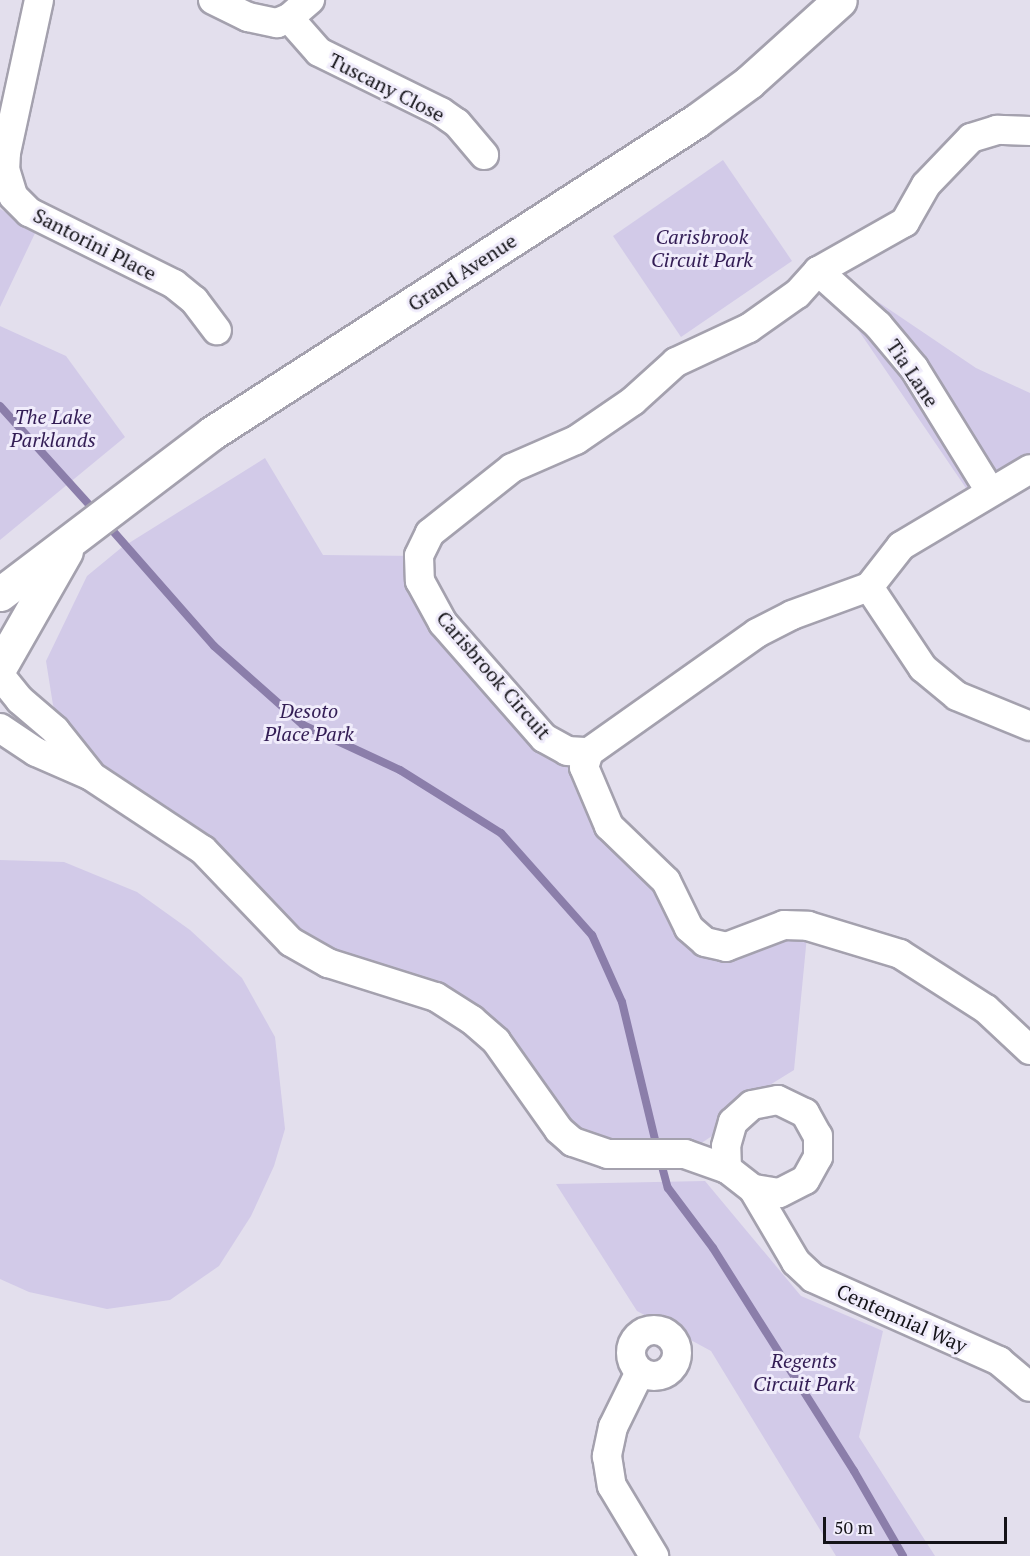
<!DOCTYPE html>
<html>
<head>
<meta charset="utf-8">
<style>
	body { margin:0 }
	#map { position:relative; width:1030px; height:1556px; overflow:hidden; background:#e3dfed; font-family:"PT Serif",serif }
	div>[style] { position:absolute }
	.green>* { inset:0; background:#d2cae8 }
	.stream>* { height:8px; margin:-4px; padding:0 4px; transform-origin:4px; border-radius:4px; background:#8b7eaa }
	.roads { filter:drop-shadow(2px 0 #a4a1ae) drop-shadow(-2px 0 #a4a1ae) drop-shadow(0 2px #a4a1ae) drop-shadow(0 -2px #a4a1ae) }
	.street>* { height:28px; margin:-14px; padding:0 14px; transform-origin:14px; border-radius:14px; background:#fff }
	.street>.ring { margin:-14px; padding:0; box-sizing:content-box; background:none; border:28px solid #fff; border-radius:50% }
	.secondary>* { height:33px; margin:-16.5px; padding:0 16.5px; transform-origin:16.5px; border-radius:16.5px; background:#fff }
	span { translate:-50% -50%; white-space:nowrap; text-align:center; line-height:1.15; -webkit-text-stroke:6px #f0ecfb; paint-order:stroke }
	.street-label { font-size:20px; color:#141318 }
	.park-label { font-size:20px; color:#331d55; font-style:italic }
	.scale { position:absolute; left:823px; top:1517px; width:184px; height:27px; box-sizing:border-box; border:3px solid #141318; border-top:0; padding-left:8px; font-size:18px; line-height:21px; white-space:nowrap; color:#141318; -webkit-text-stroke:4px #f0ecfb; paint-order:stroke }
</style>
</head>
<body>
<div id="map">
	<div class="green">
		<i style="clip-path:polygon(723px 160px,792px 261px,681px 337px,613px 236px)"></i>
		<i style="clip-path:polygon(0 209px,37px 229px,0 307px)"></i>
		<i style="clip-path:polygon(818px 271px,862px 291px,976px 368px,1030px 393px,1030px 462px,970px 494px)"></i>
		<i style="clip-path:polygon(0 326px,66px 356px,125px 437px,0 540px)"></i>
		<i style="clip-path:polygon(265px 458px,323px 555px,419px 556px,420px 581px,584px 767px,705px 942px,808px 926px,794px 1070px,750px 1097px,733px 1122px,685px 1154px,590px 1149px,472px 1020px,328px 963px,203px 850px,91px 776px,53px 705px,46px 661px,87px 576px,121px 548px)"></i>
		<i style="clip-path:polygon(0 860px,64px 862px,137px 892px,190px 930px,242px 978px,275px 1037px,285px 1129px,274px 1166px,251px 1216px,219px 1266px,170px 1300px,107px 1309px,29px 1292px,0 1279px)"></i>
		<i style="clip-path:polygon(705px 1181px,801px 1296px,883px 1331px,859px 1437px,935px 1556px,836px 1556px,711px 1351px,637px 1311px,556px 1184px)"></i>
	</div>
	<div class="stream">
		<i style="left:0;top:406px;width:142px;rotate:47.9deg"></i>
		<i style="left:105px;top:522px;width:165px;rotate:48.7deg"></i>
		<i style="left:214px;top:646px;width:119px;rotate:41.6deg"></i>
		<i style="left:303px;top:725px;width:107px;rotate:24.9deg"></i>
		<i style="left:400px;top:770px;width:119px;rotate:32deg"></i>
		<i style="left:501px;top:833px;width:137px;rotate:48.3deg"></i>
		<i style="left:592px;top:935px;width:73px;rotate:65.9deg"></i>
		<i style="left:622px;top:1002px;width:150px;rotate:76.5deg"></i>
		<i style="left:660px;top:1159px;width:30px;rotate:75deg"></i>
		<i style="left:668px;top:1188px;width:75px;rotate:53.1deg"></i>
		<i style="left:713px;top:1248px;width:264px;rotate:57.7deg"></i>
		<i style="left:854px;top:1471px;width:98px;rotate:60deg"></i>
	</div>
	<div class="roads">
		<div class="street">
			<i style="left:39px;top:0;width:156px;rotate:102.2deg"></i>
			<i style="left:6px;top:152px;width:17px;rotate:93deg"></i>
			<i style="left:5px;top:169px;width:28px;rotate:73deg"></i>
			<i style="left:13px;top:196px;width:23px;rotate:45deg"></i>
			<i style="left:29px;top:212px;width:162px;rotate:26.4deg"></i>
			<i style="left:174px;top:284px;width:26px;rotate:39deg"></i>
			<i style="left:194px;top:300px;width:38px;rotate:53deg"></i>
			<i style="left:213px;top:0;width:39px;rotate:26deg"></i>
			<i style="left:248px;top:17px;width:30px;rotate:12deg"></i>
			<i style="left:277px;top:23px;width:13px;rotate:-23deg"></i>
			<i style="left:289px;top:18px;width:28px;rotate:-41deg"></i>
			<i style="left:289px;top:18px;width:45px;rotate:48.6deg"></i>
			<i style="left:319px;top:52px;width:136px;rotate:26.2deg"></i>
			<i style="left:441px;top:112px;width:19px;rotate:35deg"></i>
			<i style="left:457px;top:123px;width:42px;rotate:49.8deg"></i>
			<i style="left:1030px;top:131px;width:33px;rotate:-178deg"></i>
			<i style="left:997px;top:130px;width:27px;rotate:163deg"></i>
			<i style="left:971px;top:138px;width:65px;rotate:133.8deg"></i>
			<i style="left:926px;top:185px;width:43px;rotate:119.6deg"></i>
			<i style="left:905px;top:222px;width:100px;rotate:150.6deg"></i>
			<i style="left:818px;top:271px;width:31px;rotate:132deg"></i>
			<i style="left:797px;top:294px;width:59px;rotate:144.7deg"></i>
			<i style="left:749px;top:328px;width:81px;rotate:155deg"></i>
			<i style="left:676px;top:362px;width:58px;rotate:137.8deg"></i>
			<i style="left:633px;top:401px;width:69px;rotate:145.6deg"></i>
			<i style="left:576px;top:440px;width:70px;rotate:156.4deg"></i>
			<i style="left:512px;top:468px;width:105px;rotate:141.6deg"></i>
			<i style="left:430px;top:533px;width:25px;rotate:116deg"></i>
			<i style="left:419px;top:556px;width:25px;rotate:88deg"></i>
			<i style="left:420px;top:581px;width:48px;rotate:61.3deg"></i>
			<i style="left:443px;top:623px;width:153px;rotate:48.7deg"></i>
			<i style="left:544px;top:738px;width:26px;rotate:29deg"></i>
			<i style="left:567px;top:751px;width:22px;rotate:3deg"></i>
			<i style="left:589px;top:752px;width:206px;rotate:-35.3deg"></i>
			<i style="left:757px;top:633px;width:39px;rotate:-27deg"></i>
			<i style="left:792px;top:615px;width:82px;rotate:-20deg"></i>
			<i style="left:869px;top:587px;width:52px;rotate:-52deg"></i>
			<i style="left:901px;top:546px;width:150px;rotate:-30.8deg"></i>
			<i style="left:818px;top:271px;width:81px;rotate:42deg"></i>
			<i style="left:878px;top:325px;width:56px;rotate:50.1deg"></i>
			<i style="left:914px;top:368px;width:145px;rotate:58.3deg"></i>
			<i style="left:869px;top:587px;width:97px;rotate:56.3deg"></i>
			<i style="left:923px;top:668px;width:44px;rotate:39.5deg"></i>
			<i style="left:957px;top:696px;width:79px;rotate:22.3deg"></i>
			<i style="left:3px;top:679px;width:27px;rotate:51deg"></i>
			<i style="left:20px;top:700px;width:46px;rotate:40.6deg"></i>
			<i style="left:55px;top:730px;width:56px;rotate:51.5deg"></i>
			<i style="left:0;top:728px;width:43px;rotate:33.7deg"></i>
			<i style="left:36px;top:752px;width:60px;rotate:23.6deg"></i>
			<i style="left:91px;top:776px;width:134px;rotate:33.5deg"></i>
			<i style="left:203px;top:850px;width:127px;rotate:46.3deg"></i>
			<i style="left:291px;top:942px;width:43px;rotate:29.6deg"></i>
			<i style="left:328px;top:963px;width:113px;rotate:17.5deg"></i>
			<i style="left:436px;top:997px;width:43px;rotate:32.6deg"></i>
			<i style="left:472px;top:1020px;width:32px;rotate:41deg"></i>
			<i style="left:496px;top:1041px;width:109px;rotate:54.7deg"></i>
			<i style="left:559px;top:1130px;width:18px;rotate:41deg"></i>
			<i style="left:573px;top:1142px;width:37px;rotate:19deg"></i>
			<i style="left:608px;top:1154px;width:77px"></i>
			<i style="left:685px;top:1154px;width:45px;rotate:19.7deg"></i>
			<i style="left:589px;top:752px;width:16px;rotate:108deg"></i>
			<i style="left:584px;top:767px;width:64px;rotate:67deg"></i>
			<i style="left:609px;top:826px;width:79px;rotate:44deg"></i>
			<i style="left:666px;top:881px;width:52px;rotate:63.9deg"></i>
			<i style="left:689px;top:928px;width:21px;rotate:41deg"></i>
			<i style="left:705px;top:942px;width:22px;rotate:13deg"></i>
			<i style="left:726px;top:947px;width:62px;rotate:-20.8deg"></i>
			<i style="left:784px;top:925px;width:24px;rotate:2deg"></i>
			<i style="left:808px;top:926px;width:96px;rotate:16.9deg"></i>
			<i style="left:900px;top:954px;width:102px;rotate:32.6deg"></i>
			<i style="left:986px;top:1009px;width:60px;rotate:43deg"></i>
			<i style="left:778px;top:1100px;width:30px;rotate:26deg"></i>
			<i style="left:805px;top:1113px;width:26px;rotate:61deg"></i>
			<i style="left:818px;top:1136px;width:21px;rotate:90deg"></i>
			<i style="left:818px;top:1157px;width:26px;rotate:119deg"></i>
			<i style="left:805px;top:1180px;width:29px;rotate:153deg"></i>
			<i style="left:779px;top:1193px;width:26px;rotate:-171deg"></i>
			<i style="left:753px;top:1189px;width:33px;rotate:-142deg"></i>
			<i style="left:727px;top:1169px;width:23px;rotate:-92deg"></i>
			<i style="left:726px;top:1146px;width:25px;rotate:-74deg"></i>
			<i style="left:733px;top:1122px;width:25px;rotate:-42deg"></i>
			<i style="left:752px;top:1105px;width:26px;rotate:-11deg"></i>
			<i style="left:753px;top:1189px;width:85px;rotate:59.5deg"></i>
			<i style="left:796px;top:1262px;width:23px;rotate:43deg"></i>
			<i style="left:813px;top:1278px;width:204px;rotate:24deg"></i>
			<i style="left:999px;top:1361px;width:40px;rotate:40deg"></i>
			<i class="ring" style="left:631px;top:1330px;width:18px;height:18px"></i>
			<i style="left:640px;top:1372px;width:61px;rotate:116.1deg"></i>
			<i style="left:613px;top:1427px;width:30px;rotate:102deg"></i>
			<i style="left:607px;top:1456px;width:30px;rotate:81deg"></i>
			<i style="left:612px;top:1486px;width:82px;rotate:59deg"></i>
		</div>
		<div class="secondary">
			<i style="left:0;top:594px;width:266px;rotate:-37.2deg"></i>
			<i style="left:212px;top:433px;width:576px;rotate:-32.81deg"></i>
			<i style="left:696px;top:121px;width:66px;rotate:-36.3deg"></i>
			<i style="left:749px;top:82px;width:122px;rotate:-42deg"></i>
			<i style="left:1px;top:665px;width:131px;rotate:-60.3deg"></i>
		</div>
	</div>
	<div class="street-label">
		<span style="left:387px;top:87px;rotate:27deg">Tuscany Close</span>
		<span style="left:95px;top:244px;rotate:27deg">Santorini Place</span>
		<span style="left:462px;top:272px;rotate:-33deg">Grand Avenue</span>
		<span style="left:913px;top:373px;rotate:56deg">Tia Lane</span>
		<span style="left:494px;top:675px;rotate:49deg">Carisbrook Circuit</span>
		<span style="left:902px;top:1318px;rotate:24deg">Centennial Way</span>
	</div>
	<div class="park-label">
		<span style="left:702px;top:248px">Carisbrook<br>Circuit Park</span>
		<span style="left:53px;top:428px">The Lake<br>Parklands</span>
		<span style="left:309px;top:722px">Desoto<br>Place Park</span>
		<span style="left:804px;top:1372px">Regents<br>Circuit Park</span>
	</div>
	<div class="scale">50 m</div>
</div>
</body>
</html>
